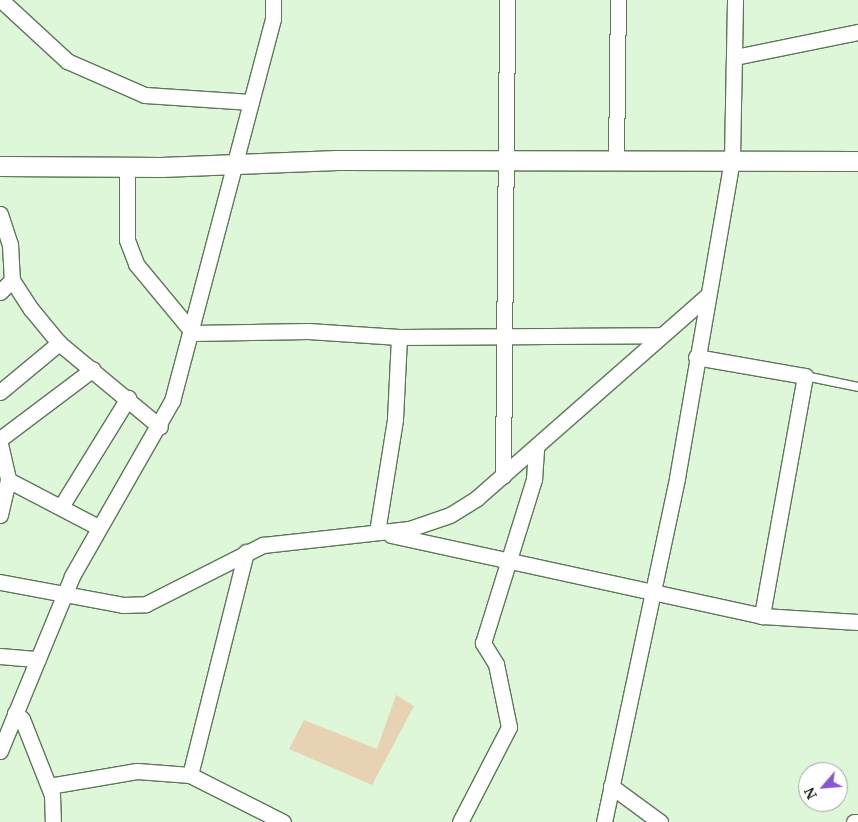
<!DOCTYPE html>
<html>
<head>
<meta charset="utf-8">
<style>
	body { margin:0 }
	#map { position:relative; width:858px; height:822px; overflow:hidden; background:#ddf7d8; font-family:"Noto Serif",serif }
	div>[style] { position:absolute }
	.green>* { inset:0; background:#e7d2b3 }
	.roads { filter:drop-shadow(1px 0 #5f765b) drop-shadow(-1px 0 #5f765b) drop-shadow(0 1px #5f765b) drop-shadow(0 -1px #5f765b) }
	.service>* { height:8px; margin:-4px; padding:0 4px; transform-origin:4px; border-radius:4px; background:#fff }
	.minor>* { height:15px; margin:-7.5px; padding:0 7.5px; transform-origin:7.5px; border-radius:7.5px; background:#fff }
	.tertiary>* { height:19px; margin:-9.5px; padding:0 9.5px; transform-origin:9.5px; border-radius:9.5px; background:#fff }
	span { translate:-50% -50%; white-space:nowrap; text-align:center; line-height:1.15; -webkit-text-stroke:5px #fff; paint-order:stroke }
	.north { position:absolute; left:798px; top:762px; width:50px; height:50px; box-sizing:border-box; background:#fff; border:1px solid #a0a49f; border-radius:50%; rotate:243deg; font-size:14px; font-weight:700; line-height:20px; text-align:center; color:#121b10 }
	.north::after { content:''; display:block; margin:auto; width:18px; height:22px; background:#8659d3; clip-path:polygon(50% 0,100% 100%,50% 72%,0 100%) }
</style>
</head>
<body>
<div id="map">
	<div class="green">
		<i style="clip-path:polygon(396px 695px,414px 706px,372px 785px,289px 749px,304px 720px,377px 749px)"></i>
	</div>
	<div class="roads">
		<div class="service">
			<i style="left:805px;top:376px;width:54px;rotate:11.7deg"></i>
		</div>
		<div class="minor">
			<i style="left:1px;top:0;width:90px;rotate:42.7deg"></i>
			<i style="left:67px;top:61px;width:85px;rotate:23.6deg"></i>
			<i style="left:145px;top:95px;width:106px;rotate:3.8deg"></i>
			<i style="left:735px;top:57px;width:126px;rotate:-11.5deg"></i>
			<i style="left:616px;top:159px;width:159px;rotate:-89.3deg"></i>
			<i style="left:127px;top:167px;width:73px;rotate:90deg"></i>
			<i style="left:127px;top:240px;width:26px;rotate:69deg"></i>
			<i style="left:136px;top:264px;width:89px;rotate:50.4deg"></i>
			<i style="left:193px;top:333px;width:115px;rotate:-1deg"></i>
			<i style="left:308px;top:331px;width:91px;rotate:3.8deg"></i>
			<i style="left:399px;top:337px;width:261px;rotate:-0.4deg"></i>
			<i style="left:0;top:214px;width:32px;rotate:72deg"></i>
			<i style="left:10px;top:244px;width:36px;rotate:87deg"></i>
			<i style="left:12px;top:280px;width:35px;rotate:57deg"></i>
			<i style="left:31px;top:309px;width:44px;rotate:50.5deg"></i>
			<i style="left:59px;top:343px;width:131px;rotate:39.7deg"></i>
			<i style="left:0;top:292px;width:17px;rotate:-45deg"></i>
			<i style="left:696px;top:357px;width:111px;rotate:9.9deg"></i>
			<i style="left:805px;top:376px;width:244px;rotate:100.2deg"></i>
			<i style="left:0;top:392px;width:77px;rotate:-39.7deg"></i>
			<i style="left:0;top:439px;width:116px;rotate:-37deg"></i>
			<i style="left:0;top:444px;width:37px;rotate:77deg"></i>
			<i style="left:8px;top:480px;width:36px;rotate:103deg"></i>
			<i style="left:503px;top:476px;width:476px;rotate:-89.5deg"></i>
			<i style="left:8px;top:480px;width:102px;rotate:27.6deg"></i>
			<i style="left:62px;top:505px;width:126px;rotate:-58.3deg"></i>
			<i style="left:377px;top:532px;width:114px;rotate:-80.9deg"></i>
			<i style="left:395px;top:419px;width:82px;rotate:-87.2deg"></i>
			<i style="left:391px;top:535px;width:380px;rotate:12.3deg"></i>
			<i style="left:762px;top:616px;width:96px;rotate:3.6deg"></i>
			<i style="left:0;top:582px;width:125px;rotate:10.6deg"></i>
			<i style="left:123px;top:605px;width:23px;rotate:-2deg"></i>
			<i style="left:146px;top:604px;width:131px;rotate:-26.8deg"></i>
			<i style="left:263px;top:545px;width:147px;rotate:-6.3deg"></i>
			<i style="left:409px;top:529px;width:43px;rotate:-18.9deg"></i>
			<i style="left:450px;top:515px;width:32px;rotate:-32deg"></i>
			<i style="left:477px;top:498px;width:305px;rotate:-41.3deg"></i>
			<i style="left:0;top:656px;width:38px;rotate:5deg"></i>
			<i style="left:15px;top:713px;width:9px;rotate:41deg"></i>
			<i style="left:22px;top:719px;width:82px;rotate:68.5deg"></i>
			<i style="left:52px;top:795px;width:27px;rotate:88deg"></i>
			<i style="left:0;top:751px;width:189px;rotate:-67.6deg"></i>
			<i style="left:72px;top:576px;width:202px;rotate:-60.3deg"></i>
			<i style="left:172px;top:401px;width:395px;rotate:-75.2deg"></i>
			<i style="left:273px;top:19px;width:19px;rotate:-90deg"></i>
			<i style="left:190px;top:775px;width:230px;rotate:-75.9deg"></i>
			<i style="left:49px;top:786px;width:89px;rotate:-9.7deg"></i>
			<i style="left:137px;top:771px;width:53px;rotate:4.3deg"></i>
			<i style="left:190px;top:775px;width:104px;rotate:26.8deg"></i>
			<i style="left:611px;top:786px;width:61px;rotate:36.3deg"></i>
			<i style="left:460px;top:822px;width:107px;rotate:-62.7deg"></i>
			<i style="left:509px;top:727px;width:64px;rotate:-101.7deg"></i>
			<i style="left:496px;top:664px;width:25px;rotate:-122deg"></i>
			<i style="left:483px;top:643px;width:172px;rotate:-72.7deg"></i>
			<i style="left:534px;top:479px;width:31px;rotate:-86deg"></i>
			<i style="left:604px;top:822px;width:352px;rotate:-78deg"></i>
			<i style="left:677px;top:478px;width:325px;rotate:-80.2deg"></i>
			<i style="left:732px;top:158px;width:158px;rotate:-88.9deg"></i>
			<i style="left:854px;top:822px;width:4px"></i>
		</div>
		<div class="tertiary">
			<i style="left:0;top:166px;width:161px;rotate:0.4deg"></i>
			<i style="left:161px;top:167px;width:176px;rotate:-2.3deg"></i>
			<i style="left:337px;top:160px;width:521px;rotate:0.11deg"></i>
		</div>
	</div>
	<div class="north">N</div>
</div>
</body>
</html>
